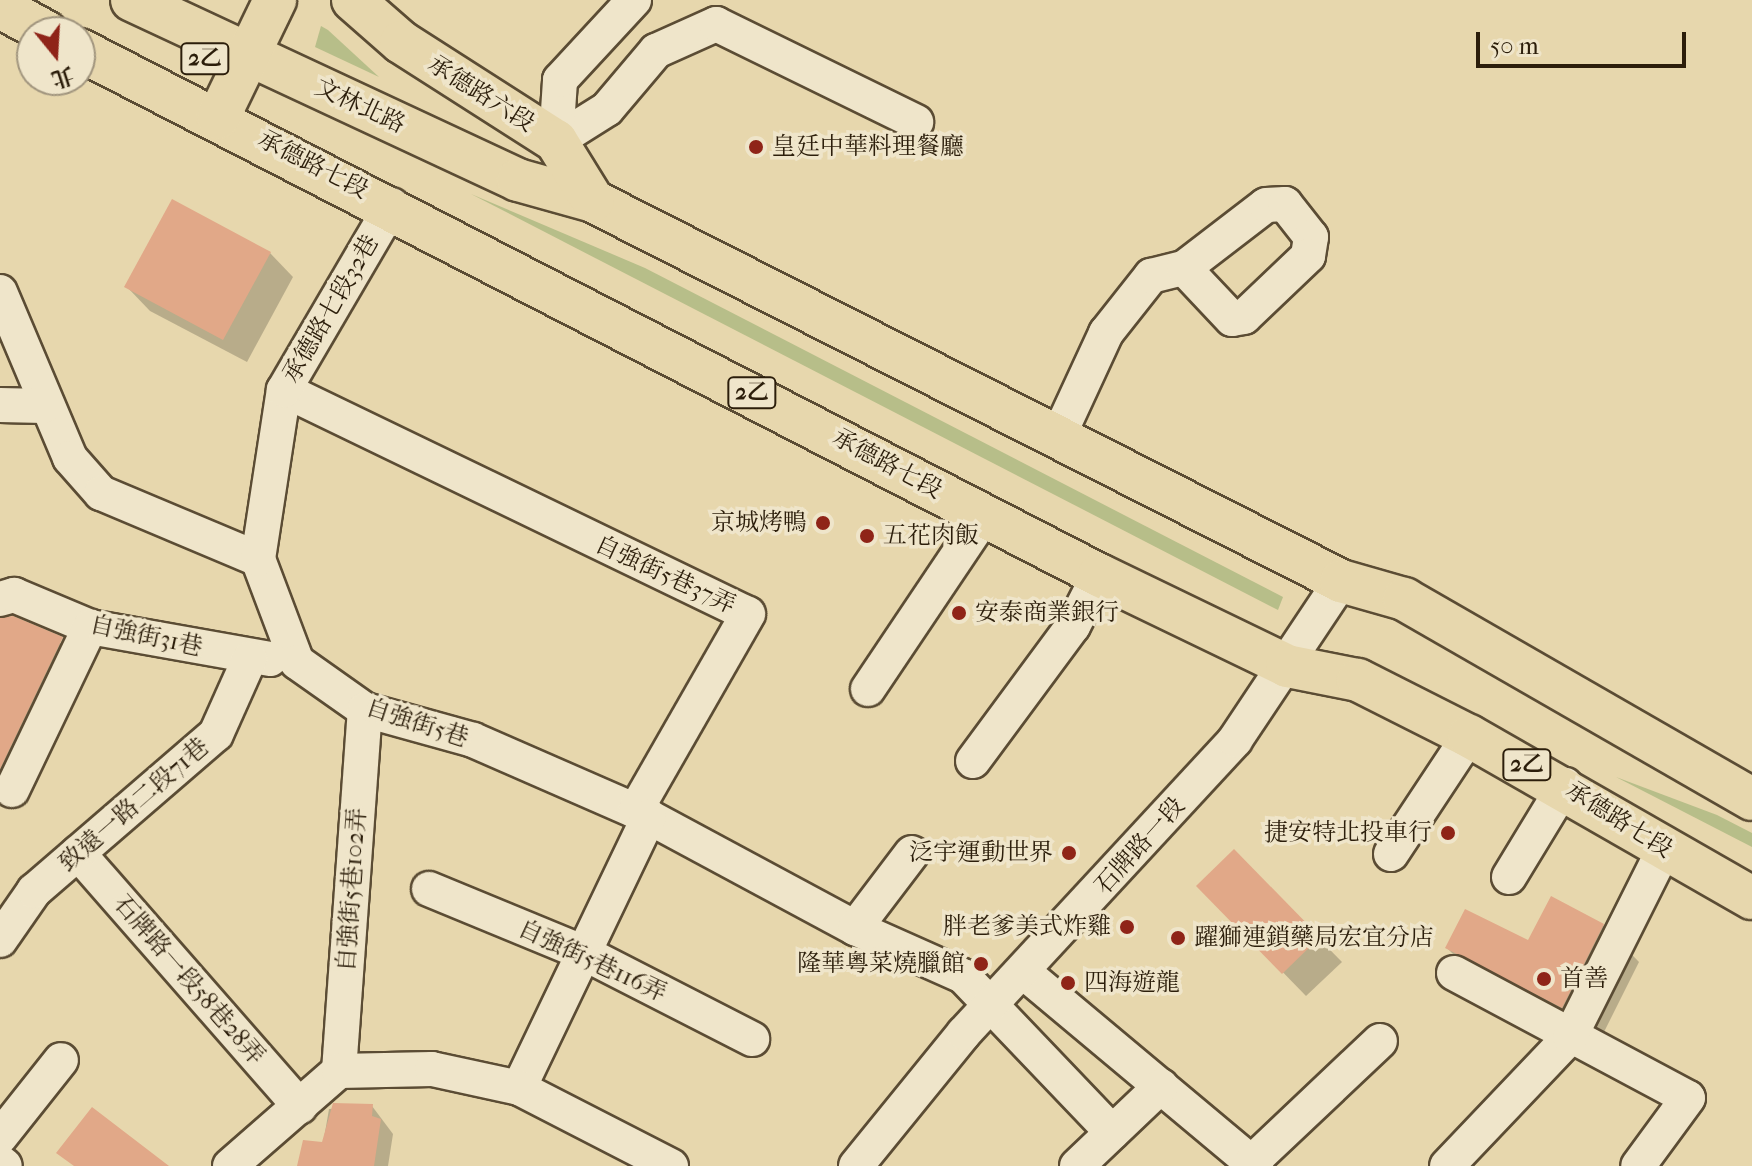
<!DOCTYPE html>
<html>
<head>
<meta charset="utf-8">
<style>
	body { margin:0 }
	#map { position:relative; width:1752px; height:1166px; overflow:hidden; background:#e7d7ad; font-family:"IM FELL French Canon","Noto Serif TC",serif }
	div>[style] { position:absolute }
	.green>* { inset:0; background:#b7be89 }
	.shadow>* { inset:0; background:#0003 }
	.building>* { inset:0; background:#e1a888 }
	.roads { filter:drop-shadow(2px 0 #5b4c34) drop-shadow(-2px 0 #5b4c34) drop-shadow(0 2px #5b4c34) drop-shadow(0 -2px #5b4c34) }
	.minor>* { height:34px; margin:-17px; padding:0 17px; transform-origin:17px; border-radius:17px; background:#efe5ca }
	.major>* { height:42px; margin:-21px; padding:0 21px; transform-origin:21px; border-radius:21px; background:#e7d7ad }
	.dots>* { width:22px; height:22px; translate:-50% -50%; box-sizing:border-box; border:4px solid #efe5ca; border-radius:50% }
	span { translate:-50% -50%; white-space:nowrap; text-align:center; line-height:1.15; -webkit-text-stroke:7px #efe5ca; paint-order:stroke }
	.shield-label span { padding:2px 6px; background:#efe5ca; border:2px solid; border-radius:6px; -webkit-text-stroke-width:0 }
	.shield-label { font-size:22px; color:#2c1e0b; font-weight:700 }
	.street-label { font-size:24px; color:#2c1e0b }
	.poi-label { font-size:24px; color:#2c1e0b }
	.left { translate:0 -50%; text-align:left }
	.right { translate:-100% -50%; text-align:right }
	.north { position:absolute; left:16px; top:16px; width:80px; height:80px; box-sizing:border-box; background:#efe5ca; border:2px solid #a1957e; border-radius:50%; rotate:162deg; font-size:22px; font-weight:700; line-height:32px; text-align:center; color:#2c1e0b }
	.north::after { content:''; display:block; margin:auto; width:28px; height:36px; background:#8f2418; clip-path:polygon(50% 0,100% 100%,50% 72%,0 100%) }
	.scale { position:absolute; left:1476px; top:32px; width:210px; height:36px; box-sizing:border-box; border:4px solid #2c1e0b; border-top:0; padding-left:10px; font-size:24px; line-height:28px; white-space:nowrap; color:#2c1e0b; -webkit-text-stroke:6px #efe5ca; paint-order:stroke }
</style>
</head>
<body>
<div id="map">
	<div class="green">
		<i style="clip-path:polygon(321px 26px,328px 30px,379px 77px,315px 47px)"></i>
		<i style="clip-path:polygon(471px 194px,645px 268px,1283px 597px,1278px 610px)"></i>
		<i style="clip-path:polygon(1616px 777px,1717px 815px,1752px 833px,1752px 847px)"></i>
	</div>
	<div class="shadow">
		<i style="clip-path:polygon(270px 253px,293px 277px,247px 362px,150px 311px,127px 287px)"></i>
		<i style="clip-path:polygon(0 618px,70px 647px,7px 777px,0 774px)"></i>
		<i style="clip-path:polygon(1234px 852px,1342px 962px,1306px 996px,1199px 886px)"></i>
		<i style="clip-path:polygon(1603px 925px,1639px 962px,1599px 1042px,1483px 984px,1447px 948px,1529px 943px)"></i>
		<i style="clip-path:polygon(372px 1106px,393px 1134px,388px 1166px,300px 1166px,323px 1144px,329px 1109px)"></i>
	</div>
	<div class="building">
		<i style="clip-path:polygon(172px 199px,271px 252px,223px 340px,124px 287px)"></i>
		<i style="clip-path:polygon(13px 616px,63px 637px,0 769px,0 618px)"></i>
		<i style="clip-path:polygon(1234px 849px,1320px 937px,1282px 974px,1196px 886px)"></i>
		<i style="clip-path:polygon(1551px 896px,1604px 924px,1562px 1008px,1445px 948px,1465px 909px,1528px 940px)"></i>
		<i style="clip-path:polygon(333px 1103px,373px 1104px,372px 1116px,381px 1119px,374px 1166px,297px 1166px,303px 1140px,322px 1142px)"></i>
		<i style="clip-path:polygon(92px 1107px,122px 1130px,169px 1166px,74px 1166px,56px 1153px)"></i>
	</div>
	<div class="roads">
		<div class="minor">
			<i style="left:556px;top:141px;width:60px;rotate:-32.1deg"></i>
			<i style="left:607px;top:109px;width:76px;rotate:-49.8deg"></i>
			<i style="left:656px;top:51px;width:66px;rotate:-24.2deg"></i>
			<i style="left:716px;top:24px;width:223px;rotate:26.1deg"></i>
			<i style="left:556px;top:141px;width:61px;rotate:-86.2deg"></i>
			<i style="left:560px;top:80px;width:109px;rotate:-47.2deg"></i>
			<i style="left:0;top:292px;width:180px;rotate:67.1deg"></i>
			<i style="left:70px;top:458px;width:47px;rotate:48.5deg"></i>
			<i style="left:101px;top:493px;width:170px;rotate:22.8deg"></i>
			<i style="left:258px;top:559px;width:110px;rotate:69.3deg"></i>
			<i style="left:297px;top:662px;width:83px;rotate:35.2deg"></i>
			<i style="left:365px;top:710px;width:112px;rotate:15.5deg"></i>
			<i style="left:473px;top:740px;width:192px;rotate:23.6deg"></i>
			<i style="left:649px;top:817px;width:234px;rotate:28.3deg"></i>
			<i style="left:855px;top:928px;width:118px;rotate:24deg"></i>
			<i style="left:963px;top:976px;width:216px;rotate:46.3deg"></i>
			<i style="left:284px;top:390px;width:515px;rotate:25.77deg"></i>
			<i style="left:748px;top:614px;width:227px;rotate:119.8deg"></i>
			<i style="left:0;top:405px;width:44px;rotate:1.3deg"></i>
			<i style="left:1058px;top:437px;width:115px;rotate:-65.2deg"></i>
			<i style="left:1106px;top:333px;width:73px;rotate:-51.7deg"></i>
			<i style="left:1151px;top:276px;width:34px;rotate:-14deg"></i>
			<i style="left:1184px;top:268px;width:103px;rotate:-37.5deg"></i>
			<i style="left:1266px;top:205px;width:19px;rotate:-3deg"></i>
			<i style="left:1285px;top:204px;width:42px;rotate:51.8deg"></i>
			<i style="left:1311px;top:237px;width:19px;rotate:99deg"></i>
			<i style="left:1308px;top:256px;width:88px;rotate:136.4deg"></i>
			<i style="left:1244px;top:317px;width:12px;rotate:171deg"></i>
			<i style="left:1232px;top:319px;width:70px;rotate:-133.3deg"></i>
			<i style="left:258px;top:559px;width:171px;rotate:-81.3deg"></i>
			<i style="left:284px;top:390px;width:214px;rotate:-59.7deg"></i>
			<i style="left:0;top:599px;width:15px;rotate:-16deg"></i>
			<i style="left:14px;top:595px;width:82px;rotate:22.8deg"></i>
			<i style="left:90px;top:627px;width:183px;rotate:10.1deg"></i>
			<i style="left:868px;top:689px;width:210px;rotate:-56.1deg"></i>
			<i style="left:973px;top:761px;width:168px;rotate:-53.5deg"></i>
			<i style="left:1073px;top:626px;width:57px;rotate:-63deg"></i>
			<i style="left:12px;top:790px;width:181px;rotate:-64.4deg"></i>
			<i style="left:78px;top:853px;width:337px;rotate:48.8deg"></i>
			<i style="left:1391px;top:854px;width:141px;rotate:-56.5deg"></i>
			<i style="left:1509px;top:877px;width:108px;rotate:-58.7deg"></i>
			<i style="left:429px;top:889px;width:168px;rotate:22.4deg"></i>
			<i style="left:584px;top:953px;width:189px;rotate:27.1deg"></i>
			<i style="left:855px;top:928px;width:94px;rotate:-52.8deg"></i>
			<i style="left:0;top:940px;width:60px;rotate:-55.2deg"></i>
			<i style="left:34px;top:891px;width:240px;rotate:-40.8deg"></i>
			<i style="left:216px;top:734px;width:83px;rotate:-65.9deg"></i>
			<i style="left:1454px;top:973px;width:265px;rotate:28.1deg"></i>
			<i style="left:1688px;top:1098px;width:84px;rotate:126.3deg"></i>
			<i style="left:1026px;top:974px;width:300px;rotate:39.9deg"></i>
			<i style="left:339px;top:1071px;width:362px;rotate:-85.9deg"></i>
			<i style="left:519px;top:1088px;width:301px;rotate:-64.4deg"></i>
			<i style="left:0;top:1137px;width:98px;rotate:-51.6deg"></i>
			<i style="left:0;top:1162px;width:6px;rotate:39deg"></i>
			<i style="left:1252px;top:1162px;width:176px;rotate:-43.4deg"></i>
			<i style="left:230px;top:1166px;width:145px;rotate:-41.1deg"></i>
			<i style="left:339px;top:1071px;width:93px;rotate:-1.2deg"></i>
			<i style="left:432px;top:1069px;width:89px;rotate:12.3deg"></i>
			<i style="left:519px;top:1088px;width:171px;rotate:27.2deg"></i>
			<i style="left:856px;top:1166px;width:171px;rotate:-50.9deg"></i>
			<i style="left:964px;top:1033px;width:399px;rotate:-47.2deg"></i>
			<i style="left:1235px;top:740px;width:191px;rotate:-56.3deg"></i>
			<i style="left:1077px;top:1166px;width:116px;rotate:-43.6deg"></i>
			<i style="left:1447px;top:1166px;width:178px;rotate:-46.4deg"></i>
			<i style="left:1570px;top:1037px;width:210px;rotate:-63.4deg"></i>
		</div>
		<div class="major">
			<i style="left:132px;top:0;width:426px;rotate:25deg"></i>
			<i style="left:518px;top:180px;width:78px;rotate:15.6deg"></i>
			<i style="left:593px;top:201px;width:839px;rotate:26.93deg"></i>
			<i style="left:1341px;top:581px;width:66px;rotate:15.9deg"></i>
			<i style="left:1404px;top:599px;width:401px;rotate:29.9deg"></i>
			<i style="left:353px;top:0;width:64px;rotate:41.2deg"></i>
			<i style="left:401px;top:42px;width:184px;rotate:32.6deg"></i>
			<i style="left:556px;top:141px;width:70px;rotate:58.3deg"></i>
			<i style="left:0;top:7px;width:52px;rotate:28.5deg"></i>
			<i style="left:80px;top:50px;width:1146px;rotate:27.26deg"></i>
			<i style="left:1099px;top:575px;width:209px;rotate:25.8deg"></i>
			<i style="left:1287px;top:666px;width:72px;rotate:11.2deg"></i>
			<i style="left:1358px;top:680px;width:124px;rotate:26.8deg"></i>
			<i style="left:1469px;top:736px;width:326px;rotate:29.8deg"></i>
			<i style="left:218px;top:118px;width:131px;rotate:-64.2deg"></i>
		</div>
	</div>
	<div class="dots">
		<i style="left:756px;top:147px;background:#8f2418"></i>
		<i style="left:823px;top:523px;background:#8f2418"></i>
		<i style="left:867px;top:536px;background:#8f2418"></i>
		<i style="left:959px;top:613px;background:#8f2418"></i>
		<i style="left:1448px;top:833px;background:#8f2418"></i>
		<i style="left:1069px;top:853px;background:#8f2418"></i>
		<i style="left:1127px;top:927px;background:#8f2418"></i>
		<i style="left:1178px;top:938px;background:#8f2418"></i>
		<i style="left:981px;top:964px;background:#8f2418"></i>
		<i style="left:1544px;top:979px;background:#8f2418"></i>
		<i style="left:1068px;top:983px;background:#8f2418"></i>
	</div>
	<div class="shield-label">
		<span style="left:205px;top:59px">2乙</span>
		<span style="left:752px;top:393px">2乙</span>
		<span style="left:1527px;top:765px">2乙</span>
	</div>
	<div class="street-label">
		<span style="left:481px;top:94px;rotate:32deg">承德路六段</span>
		<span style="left:360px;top:106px;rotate:25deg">文林北路</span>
		<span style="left:313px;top:165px;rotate:27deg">承德路七段</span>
		<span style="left:331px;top:309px;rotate:-60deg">承德路七段32巷</span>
		<span style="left:887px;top:464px;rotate:28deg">承德路七段</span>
		<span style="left:665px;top:575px;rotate:25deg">自強街5巷37弄</span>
		<span style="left:146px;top:636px;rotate:12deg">自強街31巷</span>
		<span style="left:417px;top:723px;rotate:18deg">自強街5巷</span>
		<span style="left:134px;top:805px;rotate:-41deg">致遠一路二段71巷</span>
		<span style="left:1619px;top:820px;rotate:32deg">承德路七段</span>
		<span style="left:1140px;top:846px;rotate:-48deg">石牌路一段</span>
		<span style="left:352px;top:890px;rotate:-86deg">自強街5巷102弄</span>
		<span style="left:592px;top:961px;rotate:25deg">自強街5巷116弄</span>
		<span style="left:189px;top:980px;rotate:49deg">石牌路一段58巷28弄</span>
	</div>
	<div class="poi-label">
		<span class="left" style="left:772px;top:147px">皇廷中華料理餐廳</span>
		<span class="right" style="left:807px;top:523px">京城烤鴨</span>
		<span class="left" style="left:883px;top:536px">五花肉飯</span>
		<span class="left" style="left:975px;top:613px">安泰商業銀行</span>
		<span class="right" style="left:1432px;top:833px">捷安特北投車行</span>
		<span class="right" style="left:1053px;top:853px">泛宇運動世界</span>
		<span class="right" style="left:1111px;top:927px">胖老爹美式炸雞</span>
		<span class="left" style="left:1194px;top:938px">躍獅連鎖藥局宏宜分店</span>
		<span class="right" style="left:965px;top:964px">隆華粵菜燒臘館</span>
		<span class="left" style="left:1560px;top:979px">首善</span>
		<span class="left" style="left:1084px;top:983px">四海遊龍</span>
	</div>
	<div class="north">北</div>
	<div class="scale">50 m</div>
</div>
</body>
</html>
